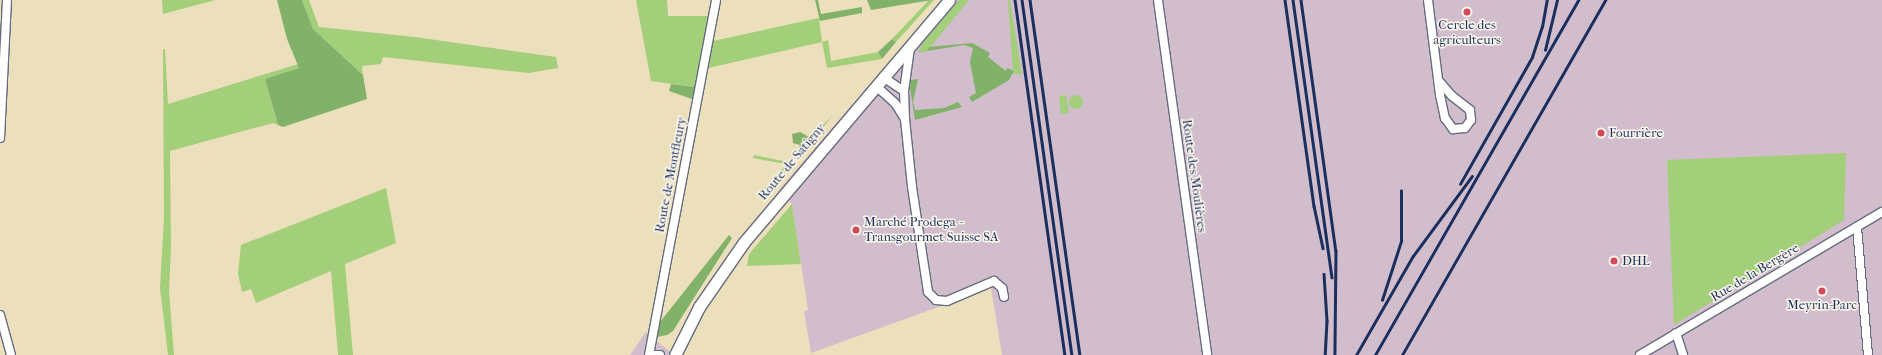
<!DOCTYPE html>
<html>
<head>
<meta charset="utf-8">
<style>
	body { margin:0 }
	#map { position:relative; width:1882px; height:355px; overflow:hidden; background:#ecdfbc; font-family:"IM FELL French Canon",serif }
	div>[style] { position:absolute }
	.industrial>* { inset:0; background:#d1bdcb }
	.green>* { inset:0; background:#a3ce7a }
	.round { border-radius:50% }
	.forest>* { inset:0; background:#82b16a }
	.roads { filter:drop-shadow(1px 0 #646d7f) drop-shadow(-1px 0 #646d7f) drop-shadow(0 1px #646d7f) drop-shadow(0 -1px #646d7f) }
	.street>* { height:8px; margin:-4px; padding:0 4px; transform-origin:4px; border-radius:4px; background:#fff }
	.secondary>* { height:11px; margin:-5.5px; padding:0 5.5px; transform-origin:5.5px; border-radius:5.5px; background:#fff }
	.rail>* { height:2.5px; margin:-1.25px; padding:0 1.25px; transform-origin:1.25px; border-radius:1.25px; background:#1b2f5e }
	.dots>* { width:11px; height:11px; translate:-50% -50%; box-sizing:border-box; border:2px solid #fbf7ec; border-radius:50% }
	span { translate:-50% -50%; white-space:nowrap; text-align:center; line-height:1.15; -webkit-text-stroke:3px #fbf7ec; paint-order:stroke }
	.poi-label { font-size:13px; color:#1b2f5e }
	.left { translate:0 -50%; text-align:left }
	.street-label { font-size:13px; color:#1b2f5e }
</style>
</head>
<body>
<div id="map">
	<div class="industrial">
		<i style="clip-path:polygon(942px 0,1882px 0,1882px 355px,1002px 355px,991px 288px,811px 353px,804px 311px,808px 310px,792px 204px,779px 190px)"></i>
		<i style="clip-path:polygon(646px 332px,670px 352px,670px 355px,630px 355px)"></i>
	</div>
	<div class="green">
		<i style="clip-path:polygon(162px 0,215px 0,163px 14px)"></i>
		<i style="clip-path:polygon(302px 0,309px 0,319px 27px,415px 37px,556px 57px,558px 68px,529px 73px,383px 57px,381px 64px,362px 66px,363px 75px,313px 29px)"></i>
		<i style="clip-path:polygon(636px 0,667px 0,668px 16px,709px 16px,695px 87px,651px 81px)"></i>
		<i style="clip-path:polygon(929px 0,934px 0,896px 42px,892px 39px)"></i>
		<i style="clip-path:polygon(959px 0,969px 0,927px 51px,918px 53px,922px 44px)"></i>
		<i style="clip-path:polygon(1008px 0,1010px 0,1022px 75px,1013px 73px)"></i>
		<i style="clip-path:polygon(819px 18px,822px 42px,828px 40px,831px 61px,878px 52px,882px 59px,827px 68px,822px 42px,708px 68px,713px 41px)"></i>
		<i style="clip-path:polygon(163px 49px,165px 49px,168px 104px,298px 64px,299px 68px,265px 79px,278px 125px,273px 123px,170px 151px,171px 248px,169px 291px,174px 355px,168px 355px,160px 288px,164px 218px)"></i>
		<i class="round" style="left:1069px;top:95px;width:14px;height:14px"></i>
		<i style="clip-path:polygon(1066px 95px,1069px 113px,1061px 114px,1059px 96px)"></i>
		<i style="clip-path:polygon(1846px 153px,1844px 220px,1674px 325px,1667px 160px)"></i>
		<i style="clip-path:polygon(754px 155px,793px 163px,762px 198px,760px 197px,786px 164px,753px 158px)"></i>
		<i style="clip-path:polygon(386px 188px,396px 243px,345px 264px,353px 355px,338px 355px,331px 271px,256px 303px,251px 289px,242px 292px,238px 274px,241px 245px)"></i>
		<i style="clip-path:polygon(792px 204px,801px 264px,747px 266px,749px 254px)"></i>
	</div>
	<div class="forest">
		<i style="clip-path:polygon(277px 0,302px 0,313px 29px,363px 75px,367px 99px,283px 127px,278px 125px,265px 79px,299px 68px,287px 39px)"></i>
		<i style="clip-path:polygon(815px 0,818px 0,821px 14px,862px 7px,862px 13px,820px 21px)"></i>
		<i style="clip-path:polygon(867px 0,932px 0,871px 10px)"></i>
		<i style="clip-path:polygon(892px 39px,896px 42px,882px 59px,878px 52px)"></i>
		<i style="clip-path:polygon(972px 43px,990px 53px,988px 57px,1006px 71px,1007px 68px,1014px 71px,1009px 80px,972px 102px,969px 97px,976px 93px,970px 62px,973px 48px,964px 45px,927px 51px,929px 47px)"></i>
		<i style="clip-path:polygon(918px 79px,913px 102px,915px 110px,944px 108px,958px 102px,962px 107px,915px 120px,910px 88px,911px 80px)"></i>
		<i style="clip-path:polygon(671px 84px,695px 87px,692px 99px,669px 91px)"></i>
		<i style="clip-path:polygon(833px 115px,797px 158px,795px 158px,800px 145px,793px 143px,792px 134px,800px 132px,811px 138px)"></i>
		<i style="clip-path:polygon(729px 235px,732px 238px,673px 331px,667px 335px,657px 337px,660px 322px)"></i>
	</div>
	<div class="roads">
		<div class="street">
			<i style="left:1158px;top:0;width:358px;rotate:82.1deg"></i>
			<i style="left:1428px;top:0;width:96px;rotate:82.8deg"></i>
			<i style="left:1440px;top:95px;width:24px;rotate:78deg"></i>
			<i style="left:1445px;top:118px;width:14px;rotate:54deg"></i>
			<i style="left:1453px;top:129px;width:12px;rotate:-5deg"></i>
			<i style="left:1465px;top:128px;width:10px;rotate:-53deg"></i>
			<i style="left:1471px;top:120px;width:10px;rotate:-96deg"></i>
			<i style="left:1470px;top:110px;width:23px;rotate:-142deg"></i>
			<i style="left:1452px;top:96px;width:20px;rotate:-131deg"></i>
			<i style="left:910px;top:48px;width:43px;rotate:97.9deg"></i>
			<i style="left:904px;top:91px;width:28px;rotate:88deg"></i>
			<i style="left:905px;top:119px;width:68px;rotate:84.1deg"></i>
			<i style="left:912px;top:187px;width:106px;rotate:81.3deg"></i>
			<i style="left:928px;top:292px;width:11px;rotate:45deg"></i>
			<i style="left:936px;top:300px;width:11px;rotate:5deg"></i>
			<i style="left:947px;top:301px;width:51px;rotate:-23.1deg"></i>
			<i style="left:994px;top:281px;width:11px;rotate:41deg"></i>
			<i style="left:1002px;top:288px;width:9px;rotate:77deg"></i>
			<i style="left:883px;top:77px;width:25px;rotate:34deg"></i>
			<i style="left:876px;top:86px;width:25px;rotate:42deg"></i>
			<i style="left:895px;top:103px;width:19px;rotate:58deg"></i>
			<i style="left:0;top:138px;width:138px;rotate:-87.1deg"></i>
			<i style="left:1857px;top:227px;width:128px;rotate:85.1deg"></i>
			<i style="left:0;top:315px;width:41px;rotate:74.6deg"></i>
			<i style="left:1676px;top:333px;width:23px;rotate:72deg"></i>
			<i style="left:649px;top:355px;width:361px;rotate:-79.3deg"></i>
			<i style="left:652px;top:355px;width:8px"></i>
			<i style="left:1640px;top:355px;width:281px;rotate:-30.6deg"></i>
		</div>
		<div class="secondary">
			<i style="left:675px;top:355px;width:54px;rotate:-63.4deg"></i>
			<i style="left:699px;top:307px;width:79px;rotate:-55.3deg"></i>
			<i style="left:744px;top:242px;width:317px;rotate:-49.7deg"></i>
		</div>
	</div>
	<div class="rail">
		<i style="left:1015px;top:0;width:359px;rotate:82deg"></i>
		<i style="left:1022px;top:0;width:359px;rotate:82deg"></i>
		<i style="left:1030px;top:0;width:359px;rotate:82deg"></i>
		<i style="left:1285px;top:0;width:208px;rotate:82deg"></i>
		<i style="left:1314px;top:206px;width:43px;rotate:77.9deg"></i>
		<i style="left:1293px;top:0;width:280px;rotate:82deg"></i>
		<i style="left:1301px;top:0;width:253px;rotate:82.1deg"></i>
		<i style="left:1336px;top:251px;width:104px;rotate:90.6deg"></i>
		<i style="left:1545px;top:50px;width:51px;rotate:-76.5deg"></i>
		<i style="left:1460px;top:184px;width:146px;rotate:-60.4deg"></i>
		<i style="left:1532px;top:57px;width:32px;rotate:-72deg"></i>
		<i style="left:1542px;top:27px;width:27px;rotate:-80deg"></i>
		<i style="left:1324px;top:274px;width:47px;rotate:86.3deg"></i>
		<i style="left:1327px;top:321px;width:34px;rotate:93deg"></i>
		<i style="left:1382px;top:300px;width:62px;rotate:-72.1deg"></i>
		<i style="left:1401px;top:241px;width:50px;rotate:-90deg"></i>
		<i style="left:1356px;top:355px;width:114px;rotate:-60.1deg"></i>
		<i style="left:1413px;top:256px;width:99px;rotate:-53.6deg"></i>
		<i style="left:1375px;top:355px;width:409px;rotate:-60.2deg"></i>
		<i style="left:1402px;top:355px;width:409px;rotate:-60.2deg"></i>
	</div>
	<div class="dots">
		<i style="left:1467px;top:12px;background:#d1495b"></i>
		<i style="left:1601px;top:133px;background:#d1495b"></i>
		<i style="left:856px;top:230px;background:#d1495b"></i>
		<i style="left:1614px;top:261px;background:#d1495b"></i>
		<i style="left:1822px;top:291px;background:#d1495b"></i>
	</div>
	<div class="poi-label">
		<span style="left:1467px;top:33px">Cercle des<br>agriculteurs</span>
		<span class="left" style="left:1609px;top:133px">Fourrière</span>
		<span class="left" style="left:864px;top:230px">Marché Prodega -<br>Transgourmet Suisse SA</span>
		<span class="left" style="left:1622px;top:261px">DHL</span>
		<span style="left:1822px;top:305px">Meyrin-Parc</span>
	</div>
	<div class="street-label">
		<span style="left:792px;top:162px;rotate:-50deg">Route de Satigny</span>
		<span style="left:671px;top:175px;rotate:-79deg">Route de Montfleury</span>
		<span style="left:1194px;top:176px;rotate:82deg">Route des Moulières</span>
		<span style="left:1755px;top:273px;rotate:-31deg">Rue de la Bergère</span>
	</div>
</div>
</body>
</html>
